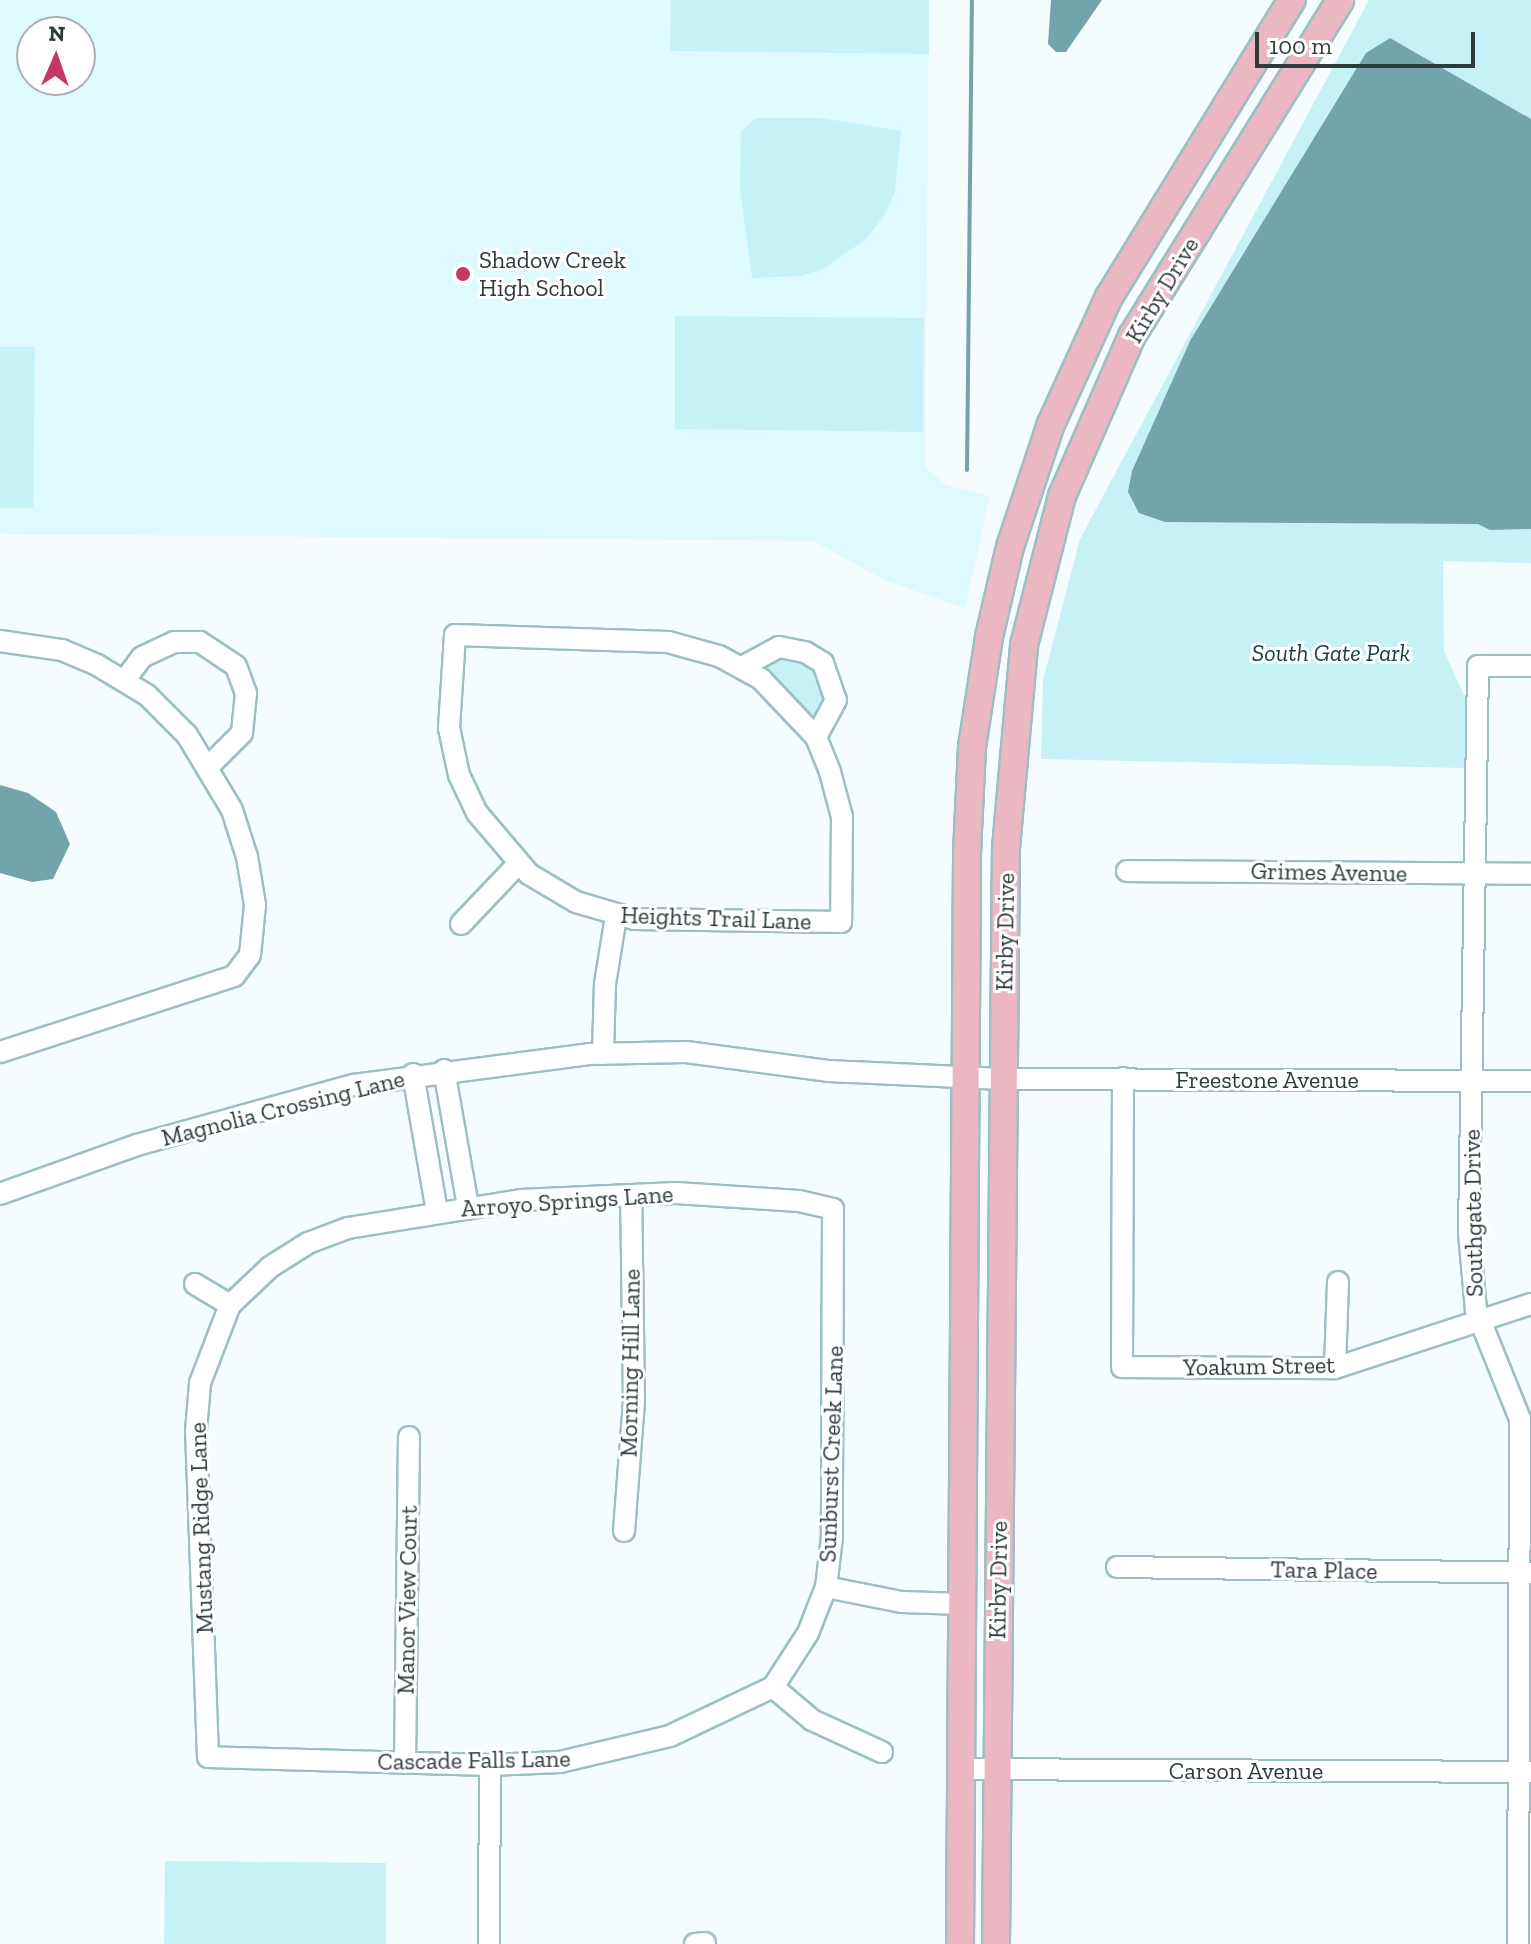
<!DOCTYPE html>
<html>
<head>
<meta charset="utf-8">
<style>
	body { margin:0 }
	#map { position:relative; width:1531px; height:1944px; overflow:hidden; background:#f5fcfd; font-family:"Zilla Slab",serif }
	div>[style] { position:absolute }
	.built>* { inset:0; background:#defafd }
	.green>* { inset:0; background:#c6f1f7 }
	.water>* { inset:0; background:#72a4ab }
	.stream>* { height:4px; margin:-2px; padding:0 2px; transform-origin:2px; border-radius:2px; background:#72a4ab }
	.roads { filter:drop-shadow(2px 0 #9cbfc4) drop-shadow(-2px 0 #9cbfc4) drop-shadow(0 2px #9cbfc4) drop-shadow(0 -2px #9cbfc4) }
	.minor>* { height:20px; margin:-10px; padding:0 10px; transform-origin:10px; border-radius:10px; background:#fff }
	.major>* { height:26px; margin:-13px; padding:0 13px; transform-origin:13px; border-radius:13px; background:#eab7c2 }
	.dots>* { width:22px; height:22px; translate:-50% -50%; box-sizing:border-box; border:4px solid #fff; border-radius:50% }
	span { translate:-50% -50%; white-space:nowrap; text-align:center; line-height:1.15; -webkit-text-stroke:6px #fff; paint-order:stroke }
	.poi-label { font-size:24px; color:#2d3b3d }
	.left { translate:0 -50%; text-align:left }
	.street-label { font-size:24px; color:#2d3b3d }
	.park-label { font-size:24px; color:#134248; font-style:italic }
	.north { position:absolute; left:16px; top:16px; width:80px; height:80px; box-sizing:border-box; background:#fff; border:2px solid #abb1b1; border-radius:50%; rotate:2deg; font-size:22px; font-weight:700; line-height:32px; text-align:center; color:#2d3b3d }
	.north::after { content:''; display:block; margin:auto; width:28px; height:36px; background:#c53865; clip-path:polygon(50% 0,100% 100%,50% 72%,0 100%) }
	.scale { position:absolute; left:1255px; top:32px; width:220px; height:36px; box-sizing:border-box; border:4px solid #2d3b3d; border-top:0; padding-left:10px; font-size:24px; line-height:28px; white-space:nowrap; color:#2d3b3d; -webkit-text-stroke:6px #fff; paint-order:stroke }
</style>
</head>
<body>
<div id="map">
	<div class="built">
		<i style="clip-path:polygon(evenodd,0 0,929px 0,925px 467px,946px 485px,990px 496px,965px 608px,886px 581px,814px 541px,0 534px,0 0,32px 32px,80px 32px,80px 80px,32px 80px,32px 32px)"></i>
	</div>
	<div class="green">
		<i style="clip-path:polygon(671px 0,929px 0,929px 54px,670px 51px)"></i>
		<i style="clip-path:polygon(1369px 0,1531px 0,1531px 563px,1443px 561px,1444px 651px,1466px 700px,1465px 768px,1041px 759px,1043px 680px,1080px 539px)"></i>
		<i style="clip-path:polygon(756px 118px,821px 118px,901px 131px,895px 192px,884px 216px,866px 239px,823px 269px,801px 276px,752px 278px,740px 190px,741px 131px)"></i>
		<i style="clip-path:polygon(675px 316px,924px 318px,923px 432px,675px 429px)"></i>
		<i style="clip-path:polygon(0 347px,35px 347px,33px 508px,0 508px)"></i>
		<i style="clip-path:polygon(776px 657px,799px 659px,823px 679px,826px 703px,818px 715px,811px 714px,768px 672px,768px 662px)"></i>
		<i style="clip-path:polygon(165px 1861px,386px 1863px,386px 1944px,164px 1944px)"></i>
	</div>
	<div class="water">
		<i style="clip-path:polygon(1051px 0,1102px 0,1066px 52px,1056px 52px,1048px 44px)"></i>
		<i style="clip-path:polygon(1390px 38px,1531px 119px,1531px 529px,1490px 530px,1478px 524px,1165px 522px,1139px 513px,1128px 492px,1132px 471px,1190px 341px,1366px 53px)"></i>
		<i style="clip-path:polygon(0 785px,28px 793px,56px 812px,70px 844px,53px 879px,32px 882px,0 873px)"></i>
	</div>
	<div class="stream">
		<i style="left:967px;top:470px;width:470px;rotate:-89.4deg"></i>
	</div>
	<div class="roads">
		<div class="minor">
			<i style="left:455px;top:635px;width:213px;rotate:1.9deg"></i>
			<i style="left:668px;top:642px;width:53px;rotate:15.4deg"></i>
			<i style="left:719px;top:656px;width:48px;rotate:28.7deg"></i>
			<i style="left:761px;top:679px;width:80px;rotate:46.5deg"></i>
			<i style="left:816px;top:737px;width:38px;rotate:68deg"></i>
			<i style="left:830px;top:772px;width:47px;rotate:75.1deg"></i>
			<i style="left:842px;top:817px;width:105px;rotate:90.5deg"></i>
			<i style="left:841px;top:922px;width:207px;rotate:-179.2deg"></i>
			<i style="left:634px;top:919px;width:60px;rotate:-163.7deg"></i>
			<i style="left:576px;top:902px;width:55px;rotate:-149.2deg"></i>
			<i style="left:529px;top:874px;width:80px;rotate:-130.4deg"></i>
			<i style="left:477px;top:813px;width:42px;rotate:-115.3deg"></i>
			<i style="left:459px;top:775px;width:48px;rotate:-102deg"></i>
			<i style="left:449px;top:728px;width:93px;rotate:-86.3deg"></i>
			<i style="left:0;top:641px;width:63px;rotate:8.3deg"></i>
			<i style="left:62px;top:650px;width:38px;rotate:23deg"></i>
			<i style="left:97px;top:665px;width:58px;rotate:31deg"></i>
			<i style="left:147px;top:695px;width:57px;rotate:45deg"></i>
			<i style="left:187px;top:735px;width:87px;rotate:59deg"></i>
			<i style="left:232px;top:810px;width:49px;rotate:72.3deg"></i>
			<i style="left:247px;top:857px;width:49px;rotate:80.5deg"></i>
			<i style="left:255px;top:905px;width:50px;rotate:95.7deg"></i>
			<i style="left:250px;top:955px;width:26px;rotate:127deg"></i>
			<i style="left:234px;top:976px;width:246px;rotate:162deg"></i>
			<i style="left:742px;top:667px;width:42px;rotate:-28.4deg"></i>
			<i style="left:779px;top:647px;width:26px;rotate:11deg"></i>
			<i style="left:805px;top:652px;width:21px;rotate:31deg"></i>
			<i style="left:823px;top:663px;width:39px;rotate:71deg"></i>
			<i style="left:836px;top:700px;width:42px;rotate:118.4deg"></i>
			<i style="left:124px;top:681px;width:30px;rotate:-53deg"></i>
			<i style="left:142px;top:657px;width:35px;rotate:-25deg"></i>
			<i style="left:174px;top:642px;width:26px"></i>
			<i style="left:200px;top:642px;width:43px;rotate:33.7deg"></i>
			<i style="left:236px;top:666px;width:29px;rotate:70deg"></i>
			<i style="left:246px;top:693px;width:40px;rotate:95.7deg"></i>
			<i style="left:242px;top:733px;width:47px;rotate:135deg"></i>
			<i style="left:1127px;top:871px;width:404px;rotate:0.4deg"></i>
			<i style="left:461px;top:924px;width:83px;rotate:-46.5deg"></i>
			<i style="left:603px;top:1054px;width:70px;rotate:-88.4deg"></i>
			<i style="left:605px;top:984px;width:69px;rotate:-80.8deg"></i>
			<i style="left:444px;top:1070px;width:138px;rotate:80deg"></i>
			<i style="left:413px;top:1074px;width:139px;rotate:80.1deg"></i>
			<i style="left:1123px;top:1078px;width:289px;rotate:90.2deg"></i>
			<i style="left:1122px;top:1367px;width:213px;rotate:0.3deg"></i>
			<i style="left:1335px;top:1368px;width:206px;rotate:-18.1deg"></i>
			<i style="left:676px;top:1193px;width:123px;rotate:3.7deg"></i>
			<i style="left:799px;top:1201px;width:35px;rotate:13deg"></i>
			<i style="left:833px;top:1209px;width:328px;rotate:90.2deg"></i>
			<i style="left:832px;top:1537px;width:50px;rotate:96.8deg"></i>
			<i style="left:826px;top:1587px;width:49px;rotate:111.4deg"></i>
			<i style="left:808px;top:1633px;width:64px;rotate:122.9deg"></i>
			<i style="left:773px;top:1687px;width:114px;rotate:154.6deg"></i>
			<i style="left:670px;top:1736px;width:113px;rotate:166.7deg"></i>
			<i style="left:560px;top:1762px;width:70px;rotate:177.5deg"></i>
			<i style="left:490px;top:1765px;width:282px;rotate:-178.4deg"></i>
			<i style="left:208px;top:1757px;width:326px;rotate:-92.1deg"></i>
			<i style="left:196px;top:1431px;width:48px;rotate:-85.2deg"></i>
			<i style="left:200px;top:1383px;width:84px;rotate:-69deg"></i>
			<i style="left:230px;top:1305px;width:55px;rotate:-43.5deg"></i>
			<i style="left:270px;top:1267px;width:45px;rotate:-32.3deg"></i>
			<i style="left:308px;top:1243px;width:43px;rotate:-20.6deg"></i>
			<i style="left:348px;top:1228px;width:175px;rotate:-9.2deg"></i>
			<i style="left:521px;top:1200px;width:155px;rotate:-2.6deg"></i>
			<i style="left:0;top:1194px;width:145px;rotate:-19.7deg"></i>
			<i style="left:137px;top:1145px;width:225px;rotate:-15.5deg"></i>
			<i style="left:354px;top:1085px;width:237px;rotate:-7.5deg"></i>
			<i style="left:589px;top:1054px;width:97px;rotate:-1.2deg"></i>
			<i style="left:686px;top:1052px;width:143px;rotate:7.6deg"></i>
			<i style="left:828px;top:1071px;width:175px;rotate:2.6deg"></i>
			<i style="left:1003px;top:1079px;width:528px;rotate:0.22deg"></i>
			<i style="left:195px;top:1284px;width:41px;rotate:31deg"></i>
			<i style="left:1335px;top:1368px;width:86px;rotate:-88deg"></i>
			<i style="left:624px;top:1531px;width:130px;rotate:-85.6deg"></i>
			<i style="left:634px;top:1401px;width:205px;rotate:-90.8deg"></i>
			<i style="left:1117px;top:1567px;width:414px;rotate:0.8deg"></i>
			<i style="left:826px;top:1587px;width:77px;rotate:11.2deg"></i>
			<i style="left:902px;top:1602px;width:61px;rotate:1.9deg"></i>
			<i style="left:773px;top:1687px;width:51px;rotate:40.2deg"></i>
			<i style="left:812px;top:1720px;width:77px;rotate:24.6deg"></i>
			<i style="left:405px;top:1763px;width:326px;rotate:-89.3deg"></i>
			<i style="left:961px;top:1769px;width:570px;rotate:0.3deg"></i>
			<i style="left:489px;top:1944px;width:179px;rotate:-89.7deg"></i>
			<i style="left:695px;top:1944px;width:10px;rotate:-6deg"></i>
			<i style="left:1518px;top:1944px;width:525px;rotate:-89.78deg"></i>
			<i style="left:1520px;top:1419px;width:118px;rotate:-112deg"></i>
			<i style="left:1476px;top:1310px;width:77px;rotate:-95.2deg"></i>
			<i style="left:1469px;top:1233px;width:567px;rotate:-89.09deg"></i>
			<i style="left:1478px;top:666px;width:53px"></i>
		</div>
		<div class="major">
			<i style="left:960px;top:1944px;width:1091px;rotate:-89.63deg"></i>
			<i style="left:967px;top:853px;width:106px;rotate:-87.3deg"></i>
			<i style="left:972px;top:747px;width:111px;rotate:-81.2deg"></i>
			<i style="left:989px;top:637px;width:92px;rotate:-76.9deg"></i>
			<i style="left:1010px;top:547px;width:130px;rotate:-71.6deg"></i>
			<i style="left:1051px;top:424px;width:140px;rotate:-65.5deg"></i>
			<i style="left:1109px;top:297px;width:349px;rotate:-58.4deg"></i>
			<i style="left:996px;top:1944px;width:1096px;rotate:-89.48deg"></i>
			<i style="left:1006px;top:848px;width:204px;rotate:-84.9deg"></i>
			<i style="left:1024px;top:645px;width:154px;rotate:-75.7deg"></i>
			<i style="left:1062px;top:496px;width:175px;rotate:-66.4deg"></i>
			<i style="left:1132px;top:336px;width:395px;rotate:-58.2deg"></i>
		</div>
	</div>
	<div class="dots">
		<i style="left:463px;top:274px;background:#c53865"></i>
	</div>
	<div class="poi-label">
		<span class="left" style="left:479px;top:274px">Shadow Creek<br>High School</span>
	</div>
	<div class="street-label">
		<span style="left:1162px;top:290px;rotate:-59deg">Kirby Drive</span>
		<span style="left:1329px;top:872px;rotate:1deg">Grimes Avenue</span>
		<span style="left:716px;top:918px;rotate:2deg">Heights Trail Lane</span>
		<span style="left:1005px;top:932px;rotate:-89deg">Kirby Drive</span>
		<span style="left:1267px;top:1080px">Freestone Avenue</span>
		<span style="left:283px;top:1108px;rotate:-14deg">Magnolia Crossing Lane</span>
		<span style="left:567px;top:1201px;rotate:-4deg">Arroyo Springs Lane</span>
		<span style="left:1473px;top:1213px;rotate:-91deg">Southgate Drive</span>
		<span style="left:630px;top:1363px;rotate:-89deg">Morning Hill Lane</span>
		<span style="left:1259px;top:1366px;rotate:-1deg">Yoakum Street</span>
		<span style="left:831px;top:1454px;rotate:-88deg">Sunburst Creek Lane</span>
		<span style="left:201px;top:1528px;rotate:-92deg">Mustang Ridge Lane</span>
		<span style="left:1324px;top:1570px;rotate:1deg">Tara Place</span>
		<span style="left:998px;top:1580px;rotate:-89deg">Kirby Drive</span>
		<span style="left:407px;top:1600px;rotate:-89deg">Manor View Court</span>
		<span style="left:474px;top:1760px;rotate:-1deg">Cascade Falls Lane</span>
		<span style="left:1246px;top:1771px">Carson Avenue</span>
	</div>
	<div class="park-label">
		<span style="left:1331px;top:653px">South Gate Park</span>
	</div>
	<div class="north">N</div>
	<div class="scale">100 m</div>
</div>
</body>
</html>
